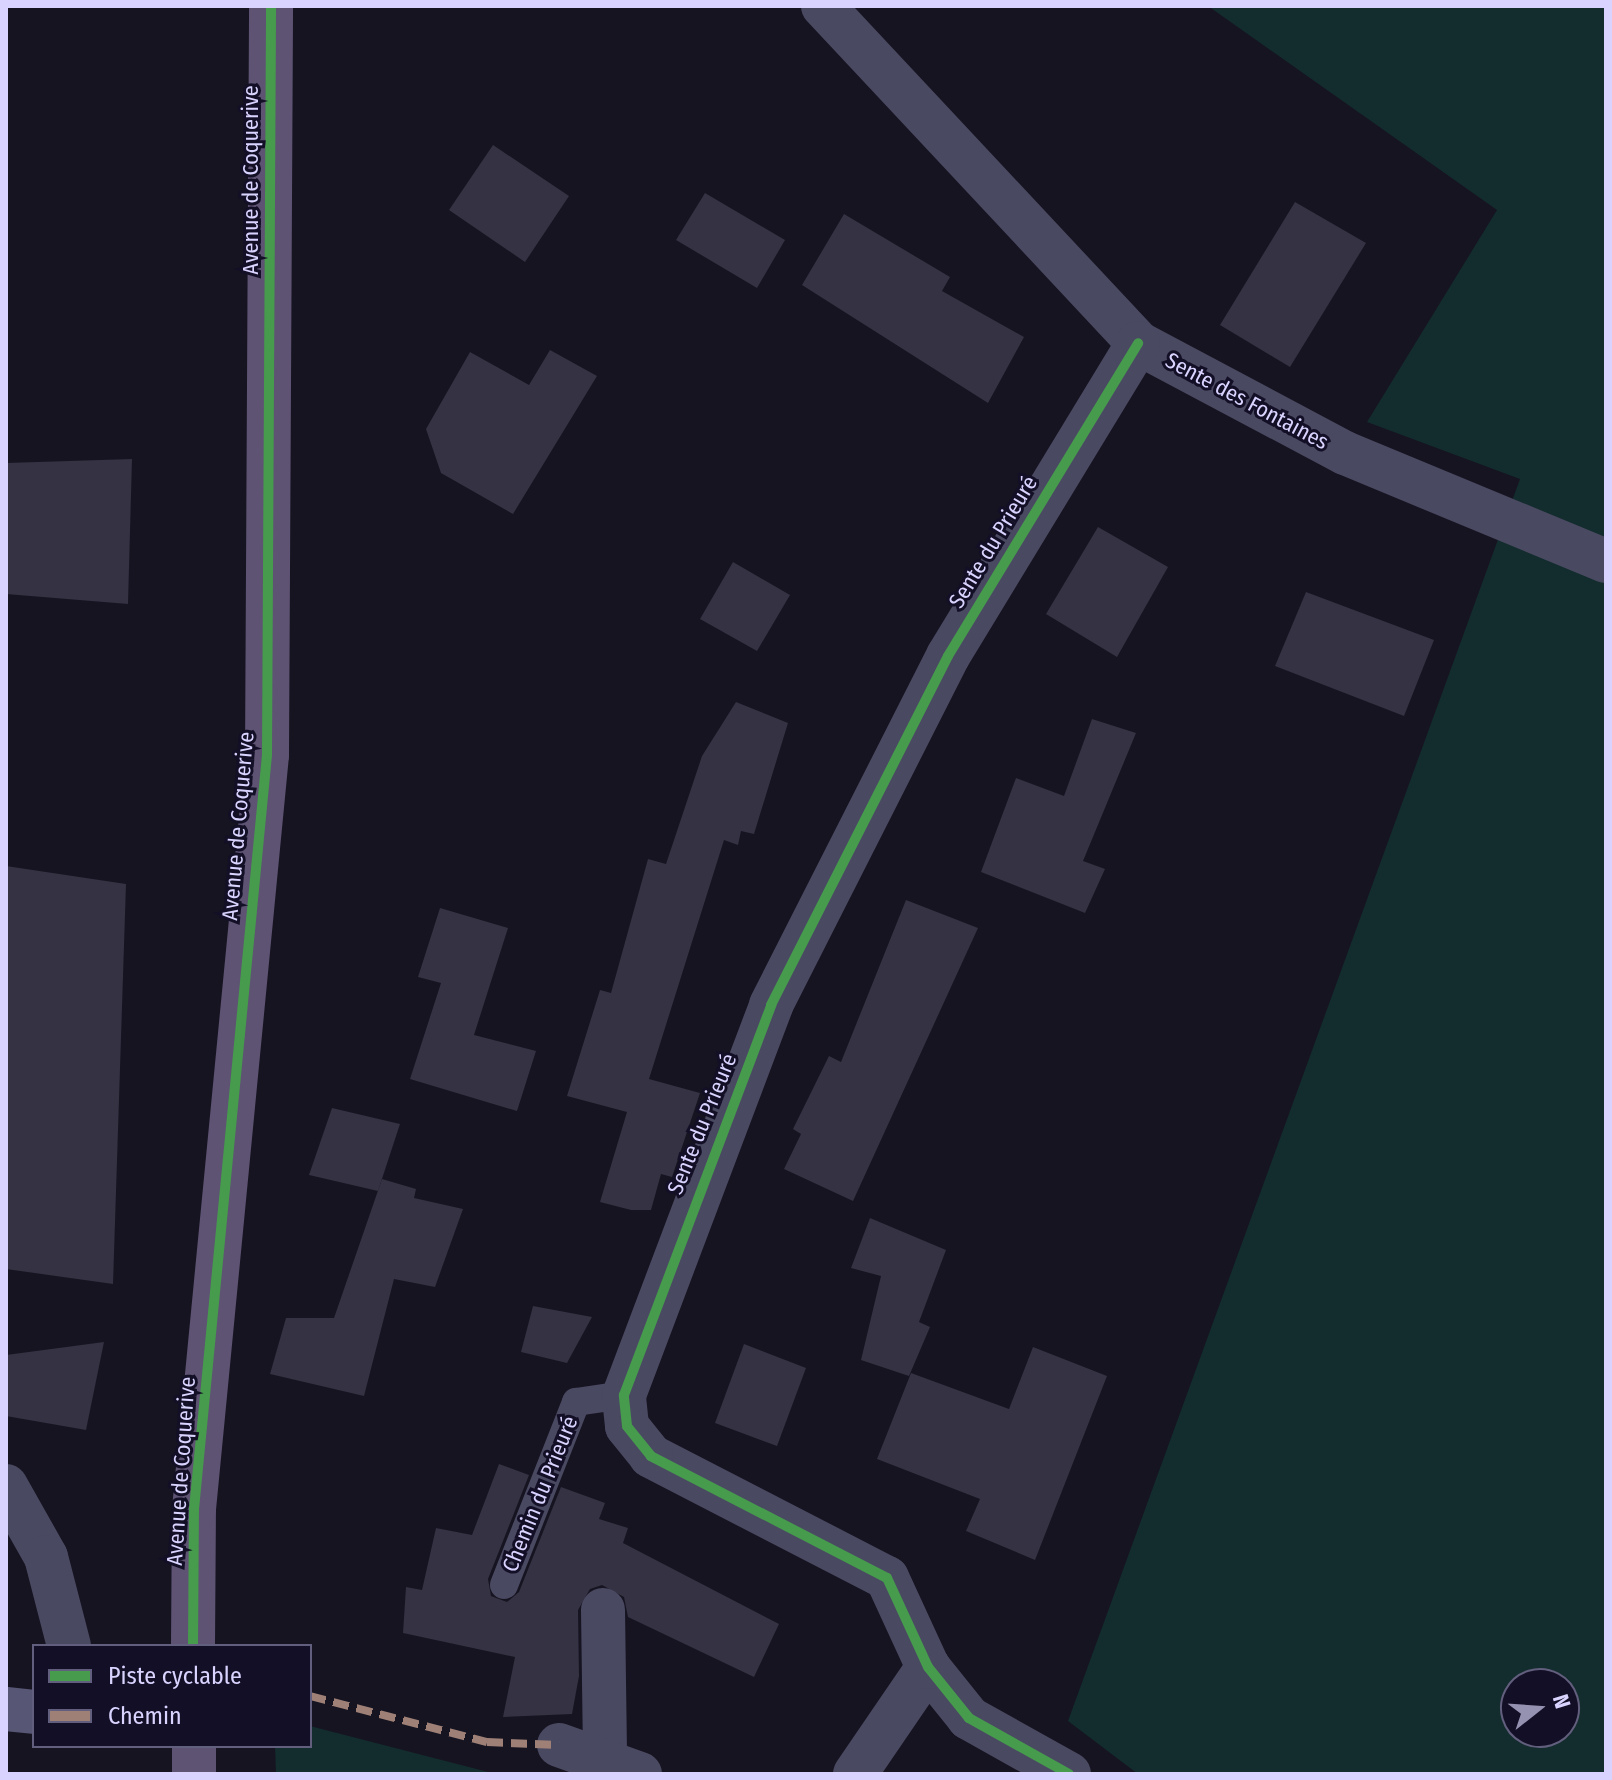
<!DOCTYPE html>
<html>
<head>
<meta charset="utf-8">
<style>
	body { margin:0 }
	#map { position:relative; width:1612px; height:1780px; overflow:hidden; background:#161421; font-family:"Fira Sans Condensed",sans-serif }
	div>[style] { position:absolute }
	.green>* { inset:0; background:#132c2d }
	.building>* { inset:0; background:#343243 }
	.service>* { height:28px; margin:-14px; padding:0 14px; transform-origin:14px; border-radius:14px; background:#4a4962 }
	.minor>* { height:44px; margin:-22px; padding:0 22px; transform-origin:22px; border-radius:22px; background:#4a4962 }
	.secondary>* { height:44px; margin:-22px; padding:0 22px; transform-origin:22px; border-radius:22px; background:#575674 }
	.primary>* { height:44px; margin:-22px; padding:0 22px; transform-origin:22px; border-radius:22px; background:#5e5373 }
	.quiet>* { height:8px; margin-top:-4px; transform-origin:0; background:repeating-linear-gradient(90deg,#9e8076 0 16px,transparent 0 24px) }
	.cycleway>* { height:10px; margin:-5px; padding:0 5px; transform-origin:5px; border-radius:5px; background:#469c4c }
	span { translate:-50% -50%; white-space:nowrap; text-align:center; line-height:1.15; -webkit-text-stroke:6px #130f26; paint-order:stroke }
	.street-label { font-size:22px; color:#d9d4ff }
	.frame { position:absolute; inset:0; border:8px solid #d9d4ff; pointer-events:none }
	.legend { position:absolute; left:32px; top:1644px; width:280px; height:104px; box-sizing:border-box; background:#130f26; border:2px solid #625e7d; margin:0; padding:10px 14px; list-style:none; font-size:24px; color:#d9d4ff }
	.legend li { display:flex; align-items:center; gap:16px; height:40px }
	.legend b { width:40px; border:2px solid #625e7d }
	.north { position:absolute; left:1500px; top:1668px; width:80px; height:80px; box-sizing:border-box; background:#130f26; border:2px solid #625e7d; border-radius:50%; rotate:73deg; font-size:22px; font-weight:700; line-height:32px; text-align:center; color:#d9d4ff }
	.north::after { content:''; display:block; margin:auto; width:28px; height:36px; background:#9591b1; clip-path:polygon(50% 0,100% 100%,50% 72%,0 100%) }
</style>
</head>
<body>
<div id="map">
	<div class="green">
		<i style="clip-path:polygon(evenodd,1208px 6px,1606px 6px,1606px 1774px,1138px 1774px,1068px 1721px,1520px 479px,1367px 422px,1497px 210px,1208px 6px,1516px 1684px,1564px 1684px,1564px 1732px,1516px 1732px,1516px 1684px)"></i>
		<i style="clip-path:polygon(310px 1726px,496px 1774px,276px 1774px,275px 1746px,310px 1746px)"></i>
	</div>
	<div class="building">
		<i style="clip-path:polygon(493px 145px,569px 196px,525px 262px,449px 210px)"></i>
		<i style="clip-path:polygon(705px 193px,785px 240px,757px 288px,676px 240px)"></i>
		<i style="clip-path:polygon(1295px 202px,1366px 243px,1290px 367px,1220px 325px)"></i>
		<i style="clip-path:polygon(844px 214px,950px 277px,942px 291px,1024px 337px,988px 403px,802px 285px)"></i>
		<i style="clip-path:polygon(550px 350px,597px 376px,513px 514px,441px 473px,426px 429px,470px 352px,529px 385px)"></i>
		<i style="clip-path:polygon(132px 459px,128px 604px,6px 594px,6px 463px)"></i>
		<i style="clip-path:polygon(1098px 527px,1168px 567px,1117px 657px,1046px 614px)"></i>
		<i style="clip-path:polygon(733px 562px,790px 595px,757px 651px,700px 619px)"></i>
		<i style="clip-path:polygon(1306px 592px,1434px 640px,1404px 716px,1275px 666px)"></i>
		<i style="clip-path:polygon(736px 702px,788px 723px,754px 834px,741px 831px,738px 845px,724px 840px,649px 1079px,700px 1093px,672px 1177px,661px 1174px,651px 1210px,631px 1210px,600px 1202px,627px 1112px,567px 1096px,600px 990px,611px 993px,648px 859px,666px 864px,702px 756px)"></i>
		<i style="clip-path:polygon(1092px 719px,1136px 733px,1083px 861px,1105px 869px,1085px 913px,981px 872px,1016px 778px,1064px 796px)"></i>
		<i style="clip-path:polygon(6px 866px,126px 884px,113px 1284px,6px 1269px)"></i>
		<i style="clip-path:polygon(906px 900px,978px 928px,853px 1201px,784px 1169px,801px 1134px,793px 1129px,829px 1056px,841px 1062px)"></i>
		<i style="clip-path:polygon(440px 908px,508px 928px,474px 1035px,536px 1051px,517px 1111px,410px 1079px,441px 983px,418px 977px)"></i>
		<i style="clip-path:polygon(332px 1108px,400px 1124px,378px 1191px,309px 1175px)"></i>
		<i style="clip-path:polygon(382px 1179px,416px 1189px,414px 1198px,463px 1209px,435px 1287px,394px 1279px,364px 1396px,270px 1374px,286px 1318px,334px 1318px)"></i>
		<i style="clip-path:polygon(870px 1218px,946px 1250px,919px 1322px,930px 1327px,909px 1376px,861px 1360px,881px 1276px,851px 1268px)"></i>
		<i style="clip-path:polygon(533px 1306px,592px 1317px,567px 1363px,521px 1352px)"></i>
		<i style="clip-path:polygon(104px 1342px,86px 1430px,6px 1416px,6px 1355px)"></i>
		<i style="clip-path:polygon(744px 1344px,806px 1368px,777px 1446px,715px 1423px)"></i>
		<i style="clip-path:polygon(1033px 1347px,1107px 1376px,1035px 1560px,966px 1531px,980px 1499px,877px 1459px,911px 1373px,1009px 1409px)"></i>
		<i style="clip-path:polygon(499px 1464px,529px 1475px,488px 1579px,491px 1596px,507px 1602px,519px 1592px,561px 1487px,605px 1503px,599px 1519px,628px 1528px,623px 1543px,779px 1624px,754px 1677px,628px 1617px,624px 1597px,602px 1585px,590px 1589px,578px 1610px,579px 1676px,572px 1714px,503px 1717px,515px 1657px,403px 1633px,406px 1587px,422px 1590px,436px 1528px,472px 1535px)"></i>
	</div>
	<div class="service">
		<i style="left:504px;top:1585px;width:197px;rotate:-68.5deg"></i>
		<i style="left:576px;top:1402px;width:49px;rotate:-8.3deg"></i>
	</div>
	<div class="minor">
		<i style="left:823px;top:6px;width:461px;rotate:46.9deg"></i>
		<i style="left:1138px;top:343px;width:234px;rotate:28deg"></i>
		<i style="left:1345px;top:453px;width:282px;rotate:22.5deg"></i>
		<i style="left:6px;top:1486px;width:81px;rotate:60.6deg"></i>
		<i style="left:46px;top:1557px;width:92px;rotate:75.5deg"></i>
		<i style="left:603px;top:1610px;width:150px;rotate:89.2deg"></i>
		<i style="left:559px;top:1745px;width:86px;rotate:19.7deg"></i>
		<i style="left:855px;top:1774px;width:130px;rotate:-55.7deg"></i>
		<i style="left:1069px;top:1774px;width:115px;rotate:-150.8deg"></i>
		<i style="left:969px;top:1718px;width:65px;rotate:-128.8deg"></i>
		<i style="left:928px;top:1667px;width:98px;rotate:-114.7deg"></i>
		<i style="left:887px;top:1578px;width:266px;rotate:-152.7deg"></i>
		<i style="left:651px;top:1456px;width:38px;rotate:-129deg"></i>
		<i style="left:627px;top:1426px;width:31px;rotate:-96deg"></i>
		<i style="left:624px;top:1395px;width:417px;rotate:-69.3deg"></i>
		<i style="left:771px;top:1005px;width:391px;rotate:-63.1deg"></i>
		<i style="left:948px;top:656px;width:366px;rotate:-58.7deg"></i>
	</div>
	<div class="secondary">
		<i style="left:6px;top:1709px;width:28px;rotate:6deg"></i>
	</div>
	<div class="primary">
		<i style="left:193px;top:1646px;width:137px;rotate:-89.6deg"></i>
		<i style="left:194px;top:1509px;width:758px;rotate:-84.47deg"></i>
		<i style="left:267px;top:755px;width:749px;rotate:-89.69deg"></i>
		<i style="left:194px;top:1746px;width:28px;rotate:90deg"></i>
	</div>
	<div class="quiet">
		<i style="left:310px;top:1696px;width:183px;rotate:14.6deg"></i>
		<i style="left:487px;top:1742px;width:72px;rotate:2.4deg"></i>
	</div>
	<div class="cycleway">
		<i style="left:193px;top:1646px;width:137px;rotate:-89.6deg"></i>
		<i style="left:194px;top:1509px;width:758px;rotate:-84.47deg"></i>
		<i style="left:267px;top:755px;width:749px;rotate:-89.69deg"></i>
		<i style="left:1069px;top:1774px;width:115px;rotate:-150.8deg"></i>
		<i style="left:969px;top:1718px;width:65px;rotate:-128.8deg"></i>
		<i style="left:928px;top:1667px;width:98px;rotate:-114.7deg"></i>
		<i style="left:887px;top:1578px;width:266px;rotate:-152.7deg"></i>
		<i style="left:651px;top:1456px;width:38px;rotate:-129deg"></i>
		<i style="left:627px;top:1426px;width:31px;rotate:-96deg"></i>
		<i style="left:624px;top:1395px;width:417px;rotate:-69.3deg"></i>
		<i style="left:771px;top:1005px;width:391px;rotate:-63.1deg"></i>
		<i style="left:948px;top:656px;width:366px;rotate:-58.7deg"></i>
	</div>
	<div class="street-label">
		<span style="left:251px;top:180px;rotate:-90deg">Avenue de Coquerive</span>
		<span style="left:1247px;top:401px;rotate:28deg">Sente des Fontaines</span>
		<span style="left:993px;top:542px;rotate:-59deg">Sente du Prieuré</span>
		<span style="left:238px;top:826px;rotate:-85deg">Avenue de Coquerive</span>
		<span style="left:702px;top:1124px;rotate:-68deg">Sente du Prieuré</span>
		<span style="left:181px;top:1471px;rotate:-86deg">Avenue de Coquerive</span>
		<span style="left:540px;top:1494px;rotate:-68deg">Chemin du Prieuré</span>
	</div>
	<div class="frame"></div>
	<ul class="legend">
	<li><b style="height:10px;background:#469c4c"></b>Piste cyclable</li>
	<li><b style="height:10px;background:#9e8076"></b>Chemin</li>
	</ul>
	<div class="north">N</div>
</div>
</body>
</html>
